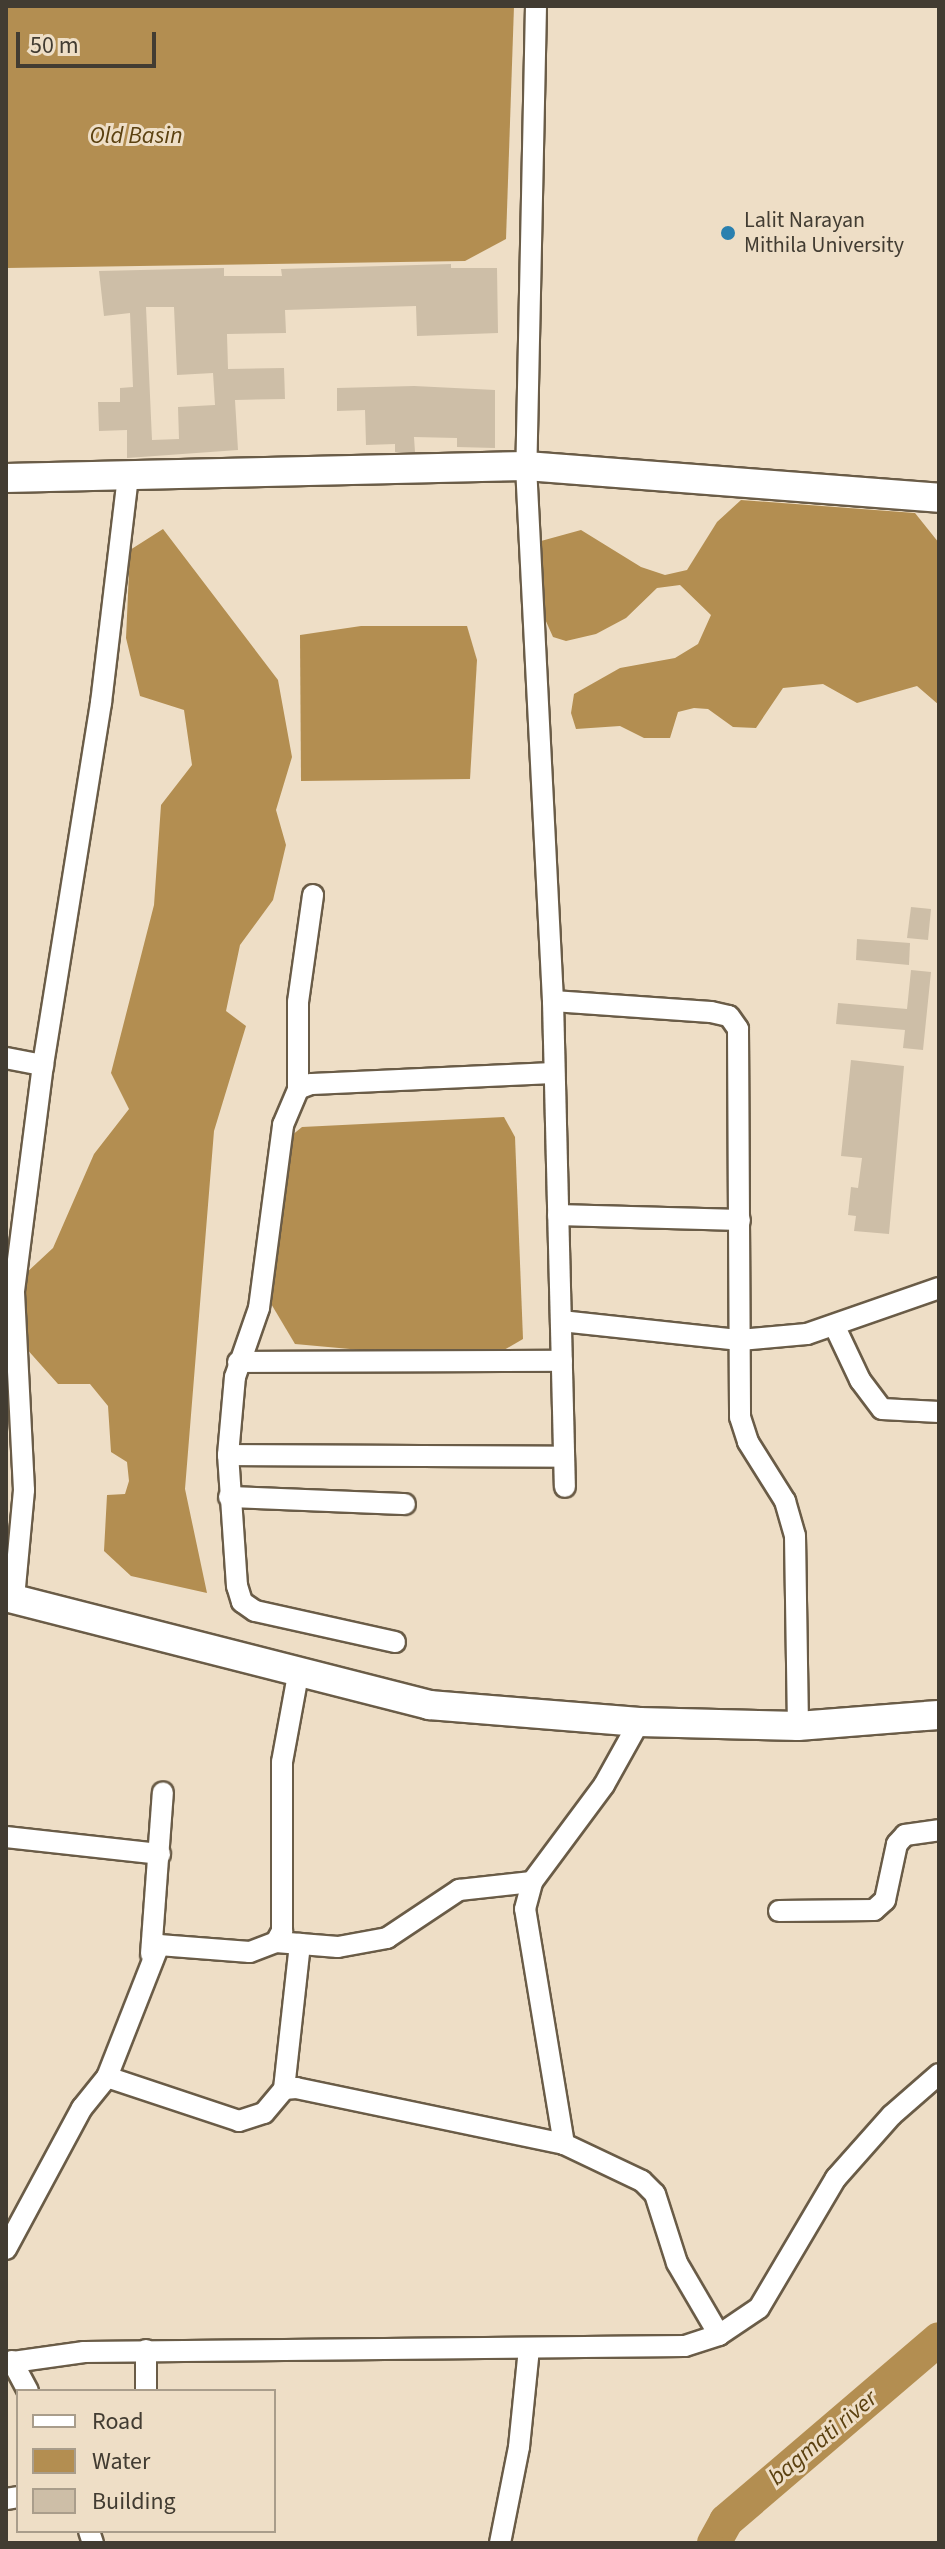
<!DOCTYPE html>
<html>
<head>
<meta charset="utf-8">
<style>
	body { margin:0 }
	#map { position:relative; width:945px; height:2549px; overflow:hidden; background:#eedec6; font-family:"Source Sans 3",sans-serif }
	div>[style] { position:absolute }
	.water>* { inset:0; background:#b38e51 }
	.river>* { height:34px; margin:-17px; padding:0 17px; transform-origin:17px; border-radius:17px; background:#b38e51 }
	.building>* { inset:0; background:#cdbea7 }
	.roads { filter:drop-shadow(2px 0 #6a5c47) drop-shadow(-2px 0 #6a5c47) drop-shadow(0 2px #6a5c47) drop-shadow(0 -2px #6a5c47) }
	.street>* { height:20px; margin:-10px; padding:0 10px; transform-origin:10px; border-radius:10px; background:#fff }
	.secondary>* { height:28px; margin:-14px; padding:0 14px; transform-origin:14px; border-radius:14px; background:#fff }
	.dots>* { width:22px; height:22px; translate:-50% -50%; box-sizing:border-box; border:4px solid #eedec6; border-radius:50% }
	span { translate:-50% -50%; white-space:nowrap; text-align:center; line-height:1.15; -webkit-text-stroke:6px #eedec6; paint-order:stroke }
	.poi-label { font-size:22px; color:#423c32 }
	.left { translate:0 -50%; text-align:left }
	.water-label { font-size:24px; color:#5b4110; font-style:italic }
	.frame { position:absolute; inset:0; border:8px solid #423c32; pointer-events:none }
	.legend { position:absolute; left:16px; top:2389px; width:260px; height:144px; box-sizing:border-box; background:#eedec6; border:2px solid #a99d8b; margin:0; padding:10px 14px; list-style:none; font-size:24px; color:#423c32 }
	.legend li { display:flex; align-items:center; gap:16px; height:40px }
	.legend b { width:40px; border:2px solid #a99d8b }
	.scale { position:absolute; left:16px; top:32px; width:140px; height:36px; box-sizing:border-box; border:4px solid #423c32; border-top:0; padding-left:10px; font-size:24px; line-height:28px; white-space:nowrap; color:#423c32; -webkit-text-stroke:6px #eedec6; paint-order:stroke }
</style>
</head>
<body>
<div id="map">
	<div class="water">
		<i style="clip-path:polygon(6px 6px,514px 6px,506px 239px,465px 261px,6px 268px)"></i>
		<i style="clip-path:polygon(741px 500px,915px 513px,939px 543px,939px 705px,917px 686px,857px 703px,823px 684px,783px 688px,756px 728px,733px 727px,708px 709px,694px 708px,678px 712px,670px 738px,644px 738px,620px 726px,576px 729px,571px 713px,574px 694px,620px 668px,675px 658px,698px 644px,711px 615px,680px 585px,657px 588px,626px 618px,596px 634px,566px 641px,553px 637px,540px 608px,541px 541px,581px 530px,641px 567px,665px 575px,687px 570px,717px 522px)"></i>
		<i style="clip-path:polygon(163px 529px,278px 680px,292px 757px,276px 810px,286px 845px,273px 900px,240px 945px,226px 1011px,246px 1026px,214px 1131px,185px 1489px,207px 1593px,131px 1576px,104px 1551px,107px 1495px,125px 1494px,129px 1481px,127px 1462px,111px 1452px,108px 1406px,90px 1384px,58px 1384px,25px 1347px,24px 1275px,53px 1248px,94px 1154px,129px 1109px,111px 1073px,154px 905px,161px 805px,192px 765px,184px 710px,140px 696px,126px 638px,130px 550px)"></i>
		<i style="clip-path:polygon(361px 626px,467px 626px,477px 660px,470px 779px,301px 781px,300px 635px)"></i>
		<i style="clip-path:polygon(504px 1117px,515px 1137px,523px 1339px,504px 1350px,416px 1355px,295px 1344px,267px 1297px,291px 1136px,302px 1127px)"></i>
	</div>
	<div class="river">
		<i style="left:714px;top:2543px;width:25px;rotate:-61deg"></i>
		<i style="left:726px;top:2521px;width:280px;rotate:-40.5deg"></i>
	</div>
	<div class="building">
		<i style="clip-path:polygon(evenodd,451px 264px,451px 268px,497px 268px,498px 333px,417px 336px,416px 306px,285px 310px,286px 333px,227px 334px,228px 369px,284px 368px,285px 399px,235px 400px,238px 450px,127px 458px,127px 430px,99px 431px,98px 402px,120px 402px,120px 388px,133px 387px,130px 313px,104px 316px,99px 271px,224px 268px,224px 276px,282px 276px,281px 269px,451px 264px,146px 307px,174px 307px,177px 375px,213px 373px,215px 405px,178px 407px,179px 439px,152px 440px,146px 307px)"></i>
		<i style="clip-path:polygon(414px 386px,495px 390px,495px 448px,457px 447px,457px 438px,414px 437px,415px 452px,395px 452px,395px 444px,366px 445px,365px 410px,337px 411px,337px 388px)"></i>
		<i style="clip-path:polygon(911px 907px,931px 909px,928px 940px,907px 938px)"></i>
		<i style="clip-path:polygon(857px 939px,910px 943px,909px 965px,856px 960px)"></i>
		<i style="clip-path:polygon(911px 970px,931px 972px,923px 1050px,903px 1048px,905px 1030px,836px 1024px,838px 1003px,907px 1009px)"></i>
		<i style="clip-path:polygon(851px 1060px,904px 1066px,889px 1234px,854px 1231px,856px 1216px,848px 1215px,851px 1187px,858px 1188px,862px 1158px,841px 1156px)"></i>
	</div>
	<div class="roads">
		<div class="street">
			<i style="left:536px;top:6px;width:460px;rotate:91.2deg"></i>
			<i style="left:526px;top:466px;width:536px;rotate:87.11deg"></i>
			<i style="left:553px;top:1001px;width:486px;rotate:88.6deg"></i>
			<i style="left:553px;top:1001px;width:158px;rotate:4deg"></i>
			<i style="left:711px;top:1012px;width:18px;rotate:13deg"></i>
			<i style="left:729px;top:1016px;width:16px;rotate:55deg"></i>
			<i style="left:738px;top:1029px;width:388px;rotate:89.7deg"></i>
			<i style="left:740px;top:1417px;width:26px;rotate:72deg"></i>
			<i style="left:748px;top:1442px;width:70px;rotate:57.9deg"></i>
			<i style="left:785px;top:1501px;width:36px;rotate:74deg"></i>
			<i style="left:795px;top:1536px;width:190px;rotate:89.1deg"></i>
			<i style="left:6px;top:1058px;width:38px;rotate:11deg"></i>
			<i style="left:298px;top:1089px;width:87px;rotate:-90deg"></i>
			<i style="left:298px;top:1002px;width:108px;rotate:-82deg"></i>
			<i style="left:558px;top:1215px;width:182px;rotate:1.6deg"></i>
			<i style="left:561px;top:1321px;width:180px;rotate:6.1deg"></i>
			<i style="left:740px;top:1340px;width:67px;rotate:-5.1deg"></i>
			<i style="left:807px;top:1334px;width:140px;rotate:-19.2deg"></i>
			<i style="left:835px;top:1327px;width:59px;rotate:64.7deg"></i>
			<i style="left:860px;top:1380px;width:36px;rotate:53deg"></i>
			<i style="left:882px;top:1409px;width:57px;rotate:3deg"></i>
			<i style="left:238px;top:1362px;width:324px;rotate:-0.2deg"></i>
			<i style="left:228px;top:1455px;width:336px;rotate:0.3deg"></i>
			<i style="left:229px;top:1497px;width:176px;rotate:2.3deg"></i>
			<i style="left:14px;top:1598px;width:108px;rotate:-84.7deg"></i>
			<i style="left:24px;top:1490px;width:199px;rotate:-92.9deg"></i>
			<i style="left:14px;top:1291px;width:228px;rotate:-82.7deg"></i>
			<i style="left:43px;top:1065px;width:367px;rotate:-80.9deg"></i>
			<i style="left:101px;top:703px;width:227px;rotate:-83.2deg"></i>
			<i style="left:395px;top:1642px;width:143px;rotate:-167.5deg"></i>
			<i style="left:255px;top:1611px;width:16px;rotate:-145deg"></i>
			<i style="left:242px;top:1602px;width:17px;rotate:-107deg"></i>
			<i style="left:237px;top:1586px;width:131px;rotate:-93.9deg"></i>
			<i style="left:228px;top:1455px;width:78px;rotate:-84.9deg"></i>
			<i style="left:235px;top:1377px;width:73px;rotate:-70.8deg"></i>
			<i style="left:259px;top:1308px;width:185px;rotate:-82.5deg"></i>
			<i style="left:283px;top:1125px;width:39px;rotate:-67deg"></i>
			<i style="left:298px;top:1089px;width:14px;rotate:-21deg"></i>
			<i style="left:311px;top:1084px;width:243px;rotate:-2.6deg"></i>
			<i style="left:6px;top:1837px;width:155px;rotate:6.3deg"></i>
			<i style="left:779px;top:1911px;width:95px;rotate:-0.6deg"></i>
			<i style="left:874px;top:1910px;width:15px;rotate:-42deg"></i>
			<i style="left:885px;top:1900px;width:57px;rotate:-77.9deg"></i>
			<i style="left:897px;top:1844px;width:12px;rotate:-48deg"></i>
			<i style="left:905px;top:1835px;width:34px;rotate:-8deg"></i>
			<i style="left:276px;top:1942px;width:62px;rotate:4.6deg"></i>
			<i style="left:338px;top:1947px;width:50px;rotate:-10.4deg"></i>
			<i style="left:387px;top:1938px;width:87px;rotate:-33.7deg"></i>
			<i style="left:459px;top:1890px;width:73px;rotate:-6.3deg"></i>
			<i style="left:151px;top:1954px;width:162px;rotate:-85.8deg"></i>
			<i style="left:107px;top:2077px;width:139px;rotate:18.4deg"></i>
			<i style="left:239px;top:2121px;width:26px;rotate:-18deg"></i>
			<i style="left:264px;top:2113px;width:31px;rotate:-50deg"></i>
			<i style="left:284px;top:2089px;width:12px;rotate:-5deg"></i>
			<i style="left:296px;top:2088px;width:274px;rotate:11.8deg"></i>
			<i style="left:564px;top:2144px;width:86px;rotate:25.4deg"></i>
			<i style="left:642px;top:2181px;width:18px;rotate:45deg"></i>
			<i style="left:655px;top:2194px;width:72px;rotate:72.3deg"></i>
			<i style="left:677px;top:2263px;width:83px;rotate:59.7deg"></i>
			<i style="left:284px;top:2089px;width:146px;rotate:-83.7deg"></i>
			<i style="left:564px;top:2144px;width:238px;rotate:-99.4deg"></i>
			<i style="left:525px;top:1909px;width:28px;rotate:-75deg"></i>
			<i style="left:532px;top:1882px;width:121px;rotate:-53.4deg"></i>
			<i style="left:604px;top:1785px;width:72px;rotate:-60.9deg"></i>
			<i style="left:6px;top:2249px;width:160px;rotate:-61.7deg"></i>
			<i style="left:82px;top:2108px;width:40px;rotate:-51deg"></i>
			<i style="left:107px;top:2077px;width:142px;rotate:-68.5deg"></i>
			<i style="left:159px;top:1945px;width:91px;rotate:4.4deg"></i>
			<i style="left:250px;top:1952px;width:28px;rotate:-21deg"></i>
			<i style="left:276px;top:1942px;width:13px;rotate:-61deg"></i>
			<i style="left:282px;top:1931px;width:169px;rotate:-90deg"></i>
			<i style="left:282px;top:1762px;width:88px;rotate:-79.6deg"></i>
			<i style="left:146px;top:2350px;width:41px;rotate:90deg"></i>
			<i style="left:12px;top:2361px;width:34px;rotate:62deg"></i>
			<i style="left:6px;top:2363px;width:79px;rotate:-8deg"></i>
			<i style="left:84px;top:2352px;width:601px;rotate:-0.57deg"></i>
			<i style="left:685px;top:2346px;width:36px;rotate:-18deg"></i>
			<i style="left:719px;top:2335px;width:48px;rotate:-34deg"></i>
			<i style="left:759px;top:2308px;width:151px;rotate:-59.4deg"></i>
			<i style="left:836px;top:2178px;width:84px;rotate:-48.4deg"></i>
			<i style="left:892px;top:2115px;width:62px;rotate:-41.1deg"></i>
			<i style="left:6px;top:2499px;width:12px;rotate:-9deg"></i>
			<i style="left:89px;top:2531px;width:13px;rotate:72deg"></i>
			<i style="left:500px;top:2543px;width:98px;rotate:-78.8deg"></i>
			<i style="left:519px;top:2447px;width:99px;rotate:-84.2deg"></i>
		</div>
		<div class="secondary">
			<i style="left:6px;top:478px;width:520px;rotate:-1.32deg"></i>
			<i style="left:526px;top:466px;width:414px;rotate:4.4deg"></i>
			<i style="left:6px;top:1597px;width:437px;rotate:14.3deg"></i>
			<i style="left:429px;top:1705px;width:211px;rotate:4.6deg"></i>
			<i style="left:639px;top:1722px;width:159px;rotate:1.4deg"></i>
			<i style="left:798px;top:1726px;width:141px;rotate:-4.5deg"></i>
		</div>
	</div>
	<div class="dots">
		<i style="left:728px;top:233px;background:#2a80af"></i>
	</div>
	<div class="poi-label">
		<span class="left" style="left:744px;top:233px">Lalit Narayan<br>Mithila University</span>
	</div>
	<div class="water-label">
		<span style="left:136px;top:136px">Old Basin</span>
		<span style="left:823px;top:2438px;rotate:-40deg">bagmati river</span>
	</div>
	<div class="frame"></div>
	<ul class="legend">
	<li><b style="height:10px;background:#fff"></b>Road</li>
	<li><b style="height:22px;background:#b38e51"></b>Water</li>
	<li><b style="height:22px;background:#cdbea7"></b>Building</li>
	</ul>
	<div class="scale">50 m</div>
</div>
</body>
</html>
